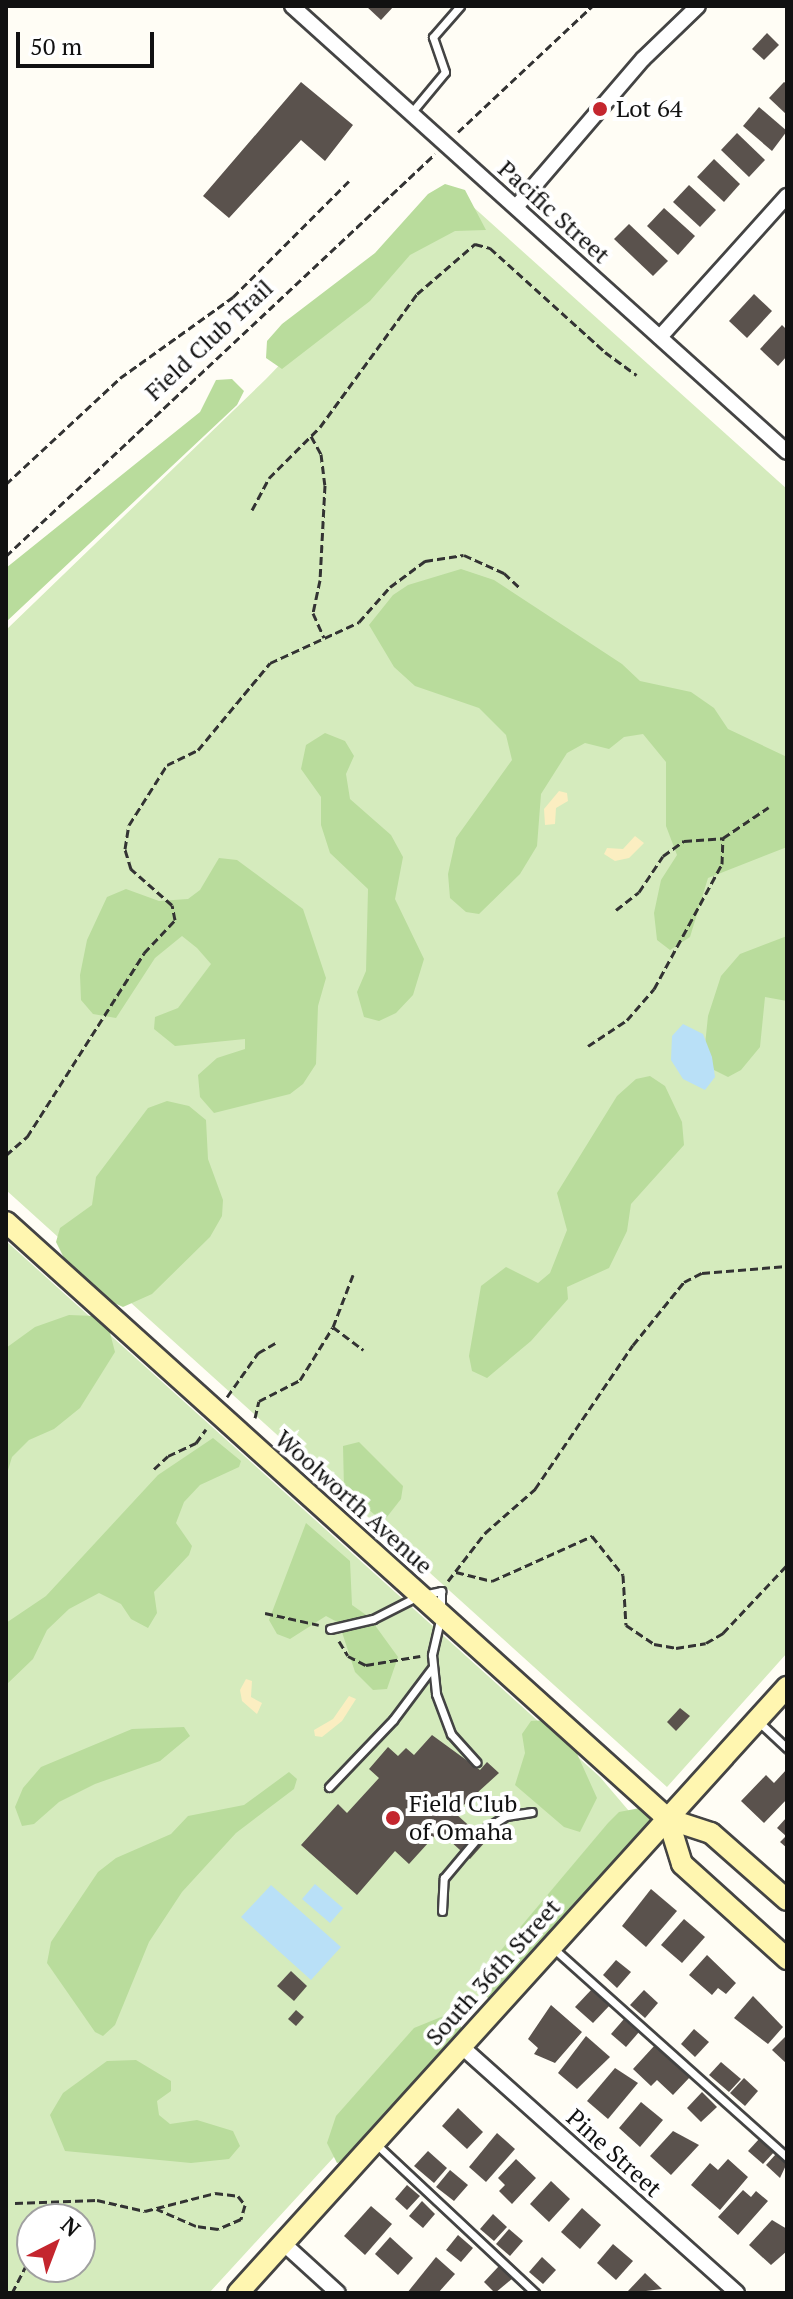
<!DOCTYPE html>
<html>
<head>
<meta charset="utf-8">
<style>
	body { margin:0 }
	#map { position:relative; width:793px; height:2299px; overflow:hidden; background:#fffdf5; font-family:"PT Serif",serif }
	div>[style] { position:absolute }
	.green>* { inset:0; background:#d5ebbd }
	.forest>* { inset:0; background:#b9dc9c }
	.sand>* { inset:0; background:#fbeec1 }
	.water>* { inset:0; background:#b9e0f7 }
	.building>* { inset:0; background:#5a524d }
	.path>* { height:3px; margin-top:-1.5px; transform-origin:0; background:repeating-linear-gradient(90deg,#333 0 8px,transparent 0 12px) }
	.roads { filter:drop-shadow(2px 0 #444) drop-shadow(-2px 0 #444) drop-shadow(0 2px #444) drop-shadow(0 -2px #444) }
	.lane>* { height:7px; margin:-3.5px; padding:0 3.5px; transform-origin:3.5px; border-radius:3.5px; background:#fff }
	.street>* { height:14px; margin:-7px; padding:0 7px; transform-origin:7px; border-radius:7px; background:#fff }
	.secondary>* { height:20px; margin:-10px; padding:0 10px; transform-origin:10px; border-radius:10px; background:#fff6b0 }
	.dots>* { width:22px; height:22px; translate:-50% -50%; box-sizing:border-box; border:4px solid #fff; border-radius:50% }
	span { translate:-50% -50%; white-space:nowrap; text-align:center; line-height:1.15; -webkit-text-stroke:8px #fff; paint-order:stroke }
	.poi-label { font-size:24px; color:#111 }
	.left { translate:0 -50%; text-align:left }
	.street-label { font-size:24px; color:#111 }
	.frame { position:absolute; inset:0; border:8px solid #111; pointer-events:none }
	.north { position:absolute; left:16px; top:2203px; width:80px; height:80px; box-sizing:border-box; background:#fff; border:2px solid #a0a0a0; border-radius:50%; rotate:42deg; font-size:22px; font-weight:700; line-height:32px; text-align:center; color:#111 }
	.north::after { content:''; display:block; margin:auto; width:28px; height:36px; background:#c4262e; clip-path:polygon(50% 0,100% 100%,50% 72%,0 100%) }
	.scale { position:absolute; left:16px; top:32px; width:138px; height:36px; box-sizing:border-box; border:4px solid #111; border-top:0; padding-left:10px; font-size:24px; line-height:28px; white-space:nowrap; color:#111; -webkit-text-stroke:6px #fff; paint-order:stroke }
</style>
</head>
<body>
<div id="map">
	<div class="green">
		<i style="clip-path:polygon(451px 187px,787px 489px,787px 1653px,667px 1787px,6px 1190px,6px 630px,266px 379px)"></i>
		<i style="clip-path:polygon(evenodd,6px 1241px,600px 1777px,640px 1824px,209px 2293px,6px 2293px,6px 1241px,32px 2219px,80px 2219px,80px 2267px,32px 2267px,32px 2219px)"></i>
	</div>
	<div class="forest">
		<i style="clip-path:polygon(445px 184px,465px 190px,486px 230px,455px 231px,410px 255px,370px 301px,282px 369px,266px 358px,267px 341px,282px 324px,375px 253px,428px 194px)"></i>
		<i style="clip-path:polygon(232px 379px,244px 391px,237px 405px,6px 622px,6px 568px,200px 412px,216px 380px)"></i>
		<i style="clip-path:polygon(461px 569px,494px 580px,622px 664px,640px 681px,691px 692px,714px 708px,728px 729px,787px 757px,787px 847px,708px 878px,690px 937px,670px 950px,657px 940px,654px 913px,661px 880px,677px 855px,666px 826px,666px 762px,643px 734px,624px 737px,609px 749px,585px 743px,567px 753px,541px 794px,537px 846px,520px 874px,479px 914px,466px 912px,450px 898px,448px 874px,456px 838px,512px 760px,506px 735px,479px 708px,415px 686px,394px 667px,369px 625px,393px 595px,408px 585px)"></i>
		<i style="clip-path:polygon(325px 733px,345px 741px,354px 756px,346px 774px,350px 799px,391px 835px,403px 857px,395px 899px,424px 959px,413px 995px,396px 1013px,379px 1021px,364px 1017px,357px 992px,366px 971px,368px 889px,330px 853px,321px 825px,321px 797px,301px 769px,306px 745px)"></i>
		<i style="clip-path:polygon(219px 858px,237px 860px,303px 909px,326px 978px,318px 1006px,316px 1064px,303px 1084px,290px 1094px,214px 1113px,200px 1097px,198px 1075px,217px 1058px,245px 1049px,245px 1039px,175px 1046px,154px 1029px,155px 1017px,178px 1008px,211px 964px,197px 948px,182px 936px,155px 958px,116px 1018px,93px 1014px,81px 1000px,80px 975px,87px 940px,107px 897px,126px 889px,159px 901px,188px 899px,200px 890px)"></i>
		<i style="clip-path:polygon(787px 936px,787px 1001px,765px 997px,760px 1047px,741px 1070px,728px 1077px,714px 1070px,705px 1045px,708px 1016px,721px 976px,740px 954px)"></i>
		<i style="clip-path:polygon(650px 1076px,665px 1086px,682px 1122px,684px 1145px,631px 1204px,627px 1231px,609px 1268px,567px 1287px,568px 1299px,531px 1341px,487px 1378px,472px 1371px,469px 1356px,481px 1286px,506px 1267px,538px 1283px,550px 1273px,567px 1230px,557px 1193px,617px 1096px,636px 1079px)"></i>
		<i style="clip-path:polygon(167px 1101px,189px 1106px,206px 1120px,208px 1159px,223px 1200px,222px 1216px,210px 1237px,152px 1294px,123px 1307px,103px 1298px,65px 1260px,56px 1242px,60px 1228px,92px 1205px,96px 1177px,148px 1108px)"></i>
		<i style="clip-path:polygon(69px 1315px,94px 1316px,109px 1329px,115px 1352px,80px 1408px,54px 1429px,29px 1440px,12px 1457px,6px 1477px,6px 1348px,35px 1327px)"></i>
		<i style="clip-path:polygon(213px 1438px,241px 1461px,239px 1467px,200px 1485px,184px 1502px,176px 1523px,192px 1546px,189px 1555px,154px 1592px,157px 1613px,148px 1628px,131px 1619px,121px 1604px,99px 1593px,69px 1609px,47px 1630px,33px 1659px,6px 1685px,6px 1623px,46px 1596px,158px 1475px)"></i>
		<i style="clip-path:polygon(359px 1442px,403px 1486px,401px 1499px,383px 1522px,344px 1488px,343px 1446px)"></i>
		<i style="clip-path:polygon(306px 1523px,350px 1561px,352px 1605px,369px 1617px,398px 1657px,387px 1689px,373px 1690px,355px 1672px,339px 1623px,326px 1616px,290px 1639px,277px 1634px,269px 1620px)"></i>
		<i style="clip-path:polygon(547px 1720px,574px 1747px,597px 1798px,580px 1832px,564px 1827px,515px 1785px,525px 1753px,522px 1734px,531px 1721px)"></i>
		<i style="clip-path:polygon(184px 1727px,190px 1736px,160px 1761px,95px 1784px,59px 1802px,34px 1824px,22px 1826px,15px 1807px,23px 1788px,41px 1767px,132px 1729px)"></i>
		<i style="clip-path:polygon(289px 1772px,297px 1779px,294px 1789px,236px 1833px,182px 1892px,149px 1942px,115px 2025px,103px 2036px,95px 2032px,47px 1963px,51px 1942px,98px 1872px,116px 1858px,171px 1834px,188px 1816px,244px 1805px)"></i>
		<i style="clip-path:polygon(640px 1808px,652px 1815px,655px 1827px,503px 1994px,488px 1998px,479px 1988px,491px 1962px,608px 1823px,619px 1812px)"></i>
		<i style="clip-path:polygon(446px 2015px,456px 2018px,465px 2034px,347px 2160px,337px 2163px,327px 2143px,336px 2116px,414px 2028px)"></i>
		<i style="clip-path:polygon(136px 2060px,171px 2081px,171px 2091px,157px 2101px,159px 2115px,170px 2124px,197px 2120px,233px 2131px,240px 2146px,229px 2159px,191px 2163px,65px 2151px,50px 2115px,63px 2093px,107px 2061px)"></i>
	</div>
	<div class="sand">
		<i style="clip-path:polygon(559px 791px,567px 793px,568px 801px,556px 808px,555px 824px,545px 825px,544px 809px)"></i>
		<i style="clip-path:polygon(635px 836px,644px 843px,629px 858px,615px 861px,604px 854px,607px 848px,623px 849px)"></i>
		<i style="clip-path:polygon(246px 1679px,252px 1681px,251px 1697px,262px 1703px,257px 1714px,242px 1701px,240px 1690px)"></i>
		<i style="clip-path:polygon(349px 1696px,356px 1699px,342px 1721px,322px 1737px,315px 1736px,314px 1730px,333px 1719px)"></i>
	</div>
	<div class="water">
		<i style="clip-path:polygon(683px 1024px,703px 1034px,712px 1057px,715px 1077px,705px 1090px,683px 1079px,671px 1060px,672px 1036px)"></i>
		<i style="clip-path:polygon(315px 1884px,343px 1908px,330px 1923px,302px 1899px)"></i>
		<i style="clip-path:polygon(271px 1885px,341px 1947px,311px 1980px,241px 1917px)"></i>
	</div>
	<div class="building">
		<i style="clip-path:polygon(366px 6px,394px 6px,381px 20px)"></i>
		<i style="clip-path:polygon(767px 33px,779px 45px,764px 60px,752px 49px)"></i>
		<i style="clip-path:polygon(301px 82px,353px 125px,325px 161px,301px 140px,229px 218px,203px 196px)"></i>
		<i style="clip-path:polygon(784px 82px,787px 84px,787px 115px,769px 98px)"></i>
		<i style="clip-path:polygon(759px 107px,787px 131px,772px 151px,743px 126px)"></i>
		<i style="clip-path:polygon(737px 133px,765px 160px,749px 177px,721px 150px)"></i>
		<i style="clip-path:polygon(714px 159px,740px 184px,724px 202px,697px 177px)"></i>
		<i style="clip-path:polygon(689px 185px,716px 210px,700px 227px,673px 202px)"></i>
		<i style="clip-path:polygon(664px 208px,695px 236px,678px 255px,647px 226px)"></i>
		<i style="clip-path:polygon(629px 224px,668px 261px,653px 276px,614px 239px)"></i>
		<i style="clip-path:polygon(754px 294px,772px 311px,747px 338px,729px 321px)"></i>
		<i style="clip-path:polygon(782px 325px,787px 330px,787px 356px,778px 366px,760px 349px)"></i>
		<i style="clip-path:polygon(680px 1708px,690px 1716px,676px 1731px,667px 1722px)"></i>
		<i style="clip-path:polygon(432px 1735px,480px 1770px,487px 1762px,499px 1773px,455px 1813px,486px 1841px,470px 1859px,439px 1831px,409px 1864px,395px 1851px,357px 1895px,301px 1845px,338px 1804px,347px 1813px,379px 1778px,369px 1769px,388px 1747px,398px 1756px,406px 1748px,414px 1755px)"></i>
		<i style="clip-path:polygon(787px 1769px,787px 1799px,764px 1823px,741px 1801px,766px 1775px,774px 1783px)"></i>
		<i style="clip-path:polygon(787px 1817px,787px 1848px,780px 1842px,786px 1836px,777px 1828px)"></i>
		<i style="clip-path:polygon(651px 1889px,677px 1911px,646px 1947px,622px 1926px)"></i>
		<i style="clip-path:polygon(684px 1919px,705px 1937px,682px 1963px,661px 1945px)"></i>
		<i style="clip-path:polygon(707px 1955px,736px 1983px,726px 1994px,718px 1988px,712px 1995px,689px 1975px)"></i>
		<i style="clip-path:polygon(616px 1960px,631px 1972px,617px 1988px,603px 1975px)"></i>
		<i style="clip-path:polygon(291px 1971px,307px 1986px,294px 2001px,277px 1986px)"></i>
		<i style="clip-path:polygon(592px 1989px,610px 2005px,593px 2023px,575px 2007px)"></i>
		<i style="clip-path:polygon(644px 1990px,658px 2003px,645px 2018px,630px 2005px)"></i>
		<i style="clip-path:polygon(753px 1996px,783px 2027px,768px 2044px,734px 2018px)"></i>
		<i style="clip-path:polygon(551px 2005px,582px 2032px,555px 2063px,534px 2054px,538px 2048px,528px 2039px)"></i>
		<i style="clip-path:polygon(296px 2010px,304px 2017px,296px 2026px,288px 2019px)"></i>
		<i style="clip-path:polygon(624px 2019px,639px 2032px,626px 2047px,611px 2034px)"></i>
		<i style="clip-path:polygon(694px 2029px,709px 2042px,695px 2057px,681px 2044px)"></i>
		<i style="clip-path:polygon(787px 2035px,787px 2064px,772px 2050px)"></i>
		<i style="clip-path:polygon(586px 2036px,610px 2057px,577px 2089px,558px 2073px)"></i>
		<i style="clip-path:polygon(655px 2045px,690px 2077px,673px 2095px,657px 2080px,651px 2086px,633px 2069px)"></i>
		<i style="clip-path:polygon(721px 2062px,741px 2079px,729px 2092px,709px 2075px)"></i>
		<i style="clip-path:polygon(615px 2068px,638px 2083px,608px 2119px,587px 2101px)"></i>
		<i style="clip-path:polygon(744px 2078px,758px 2091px,745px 2106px,730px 2093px)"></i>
		<i style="clip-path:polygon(702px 2092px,717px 2107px,701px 2122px,687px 2108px)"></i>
		<i style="clip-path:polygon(641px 2102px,663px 2120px,640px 2147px,619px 2128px)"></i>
		<i style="clip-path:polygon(458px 2108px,483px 2132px,467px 2149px,442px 2126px)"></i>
		<i style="clip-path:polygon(673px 2131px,699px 2145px,671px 2175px,650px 2156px)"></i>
		<i style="clip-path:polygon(497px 2133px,515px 2149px,486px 2182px,469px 2167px)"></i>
		<i style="clip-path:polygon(760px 2138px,775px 2151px,763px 2164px,748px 2151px)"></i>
		<i style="clip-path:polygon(428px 2151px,447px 2168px,434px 2183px,414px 2166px)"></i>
		<i style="clip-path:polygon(776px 2154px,787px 2163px,780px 2178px,766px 2165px)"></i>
		<i style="clip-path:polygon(516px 2159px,536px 2178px,512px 2204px,499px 2191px,505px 2185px,498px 2178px)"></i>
		<i style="clip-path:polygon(728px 2159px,748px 2177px,720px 2210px,691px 2185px,710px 2163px,718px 2170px)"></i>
		<i style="clip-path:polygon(450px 2170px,468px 2185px,454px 2201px,436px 2187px)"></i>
		<i style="clip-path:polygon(551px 2181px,570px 2199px,549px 2222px,530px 2204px)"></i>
		<i style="clip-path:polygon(407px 2185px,420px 2196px,407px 2210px,395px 2199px)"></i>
		<i style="clip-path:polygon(743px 2190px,751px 2197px,756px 2191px,768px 2201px,738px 2235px,718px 2217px)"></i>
		<i style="clip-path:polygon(422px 2201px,435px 2214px,423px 2228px,409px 2216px)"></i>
		<i style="clip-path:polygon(371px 2206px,392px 2224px,365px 2255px,344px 2236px)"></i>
		<i style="clip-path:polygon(582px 2208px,601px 2225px,580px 2249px,561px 2232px)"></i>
		<i style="clip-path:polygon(493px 2214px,507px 2227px,494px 2241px,480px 2229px)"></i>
		<i style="clip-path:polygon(772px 2220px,787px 2229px,787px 2251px,771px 2265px,749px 2245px)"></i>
		<i style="clip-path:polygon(509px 2229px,523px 2241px,510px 2256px,496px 2244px)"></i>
		<i style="clip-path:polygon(458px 2235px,473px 2248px,461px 2262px,446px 2250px)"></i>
		<i style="clip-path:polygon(390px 2237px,413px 2258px,398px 2275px,375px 2254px)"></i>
		<i style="clip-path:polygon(613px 2244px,633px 2261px,616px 2280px,597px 2263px)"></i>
		<i style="clip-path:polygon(436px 2257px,455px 2274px,438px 2293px,407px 2293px)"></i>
		<i style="clip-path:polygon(542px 2257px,556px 2270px,543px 2284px,529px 2272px)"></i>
		<i style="clip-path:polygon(499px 2266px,513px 2278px,495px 2293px,484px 2282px)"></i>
		<i style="clip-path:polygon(645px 2273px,662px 2289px,630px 2293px,628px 2291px)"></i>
	</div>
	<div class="path">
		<i style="left:458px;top:132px;width:184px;rotate:-43.2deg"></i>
		<i style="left:311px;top:436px;width:21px;rotate:61deg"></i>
		<i style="left:321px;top:454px;width:31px;rotate:83deg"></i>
		<i style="left:325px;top:485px;width:95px;rotate:93deg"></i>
		<i style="left:320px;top:580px;width:34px;rotate:102deg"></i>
		<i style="left:313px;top:613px;width:27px;rotate:66deg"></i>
		<i style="left:6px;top:484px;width:156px;rotate:-42.9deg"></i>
		<i style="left:120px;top:378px;width:139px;rotate:-35.6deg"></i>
		<i style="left:233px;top:297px;width:164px;rotate:-45deg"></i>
		<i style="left:252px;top:510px;width:36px;rotate:-62deg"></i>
		<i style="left:269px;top:478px;width:72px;rotate:-45deg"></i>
		<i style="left:320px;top:427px;width:165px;rotate:-53.9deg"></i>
		<i style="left:417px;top:294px;width:77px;rotate:-40.8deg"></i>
		<i style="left:475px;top:244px;width:16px;rotate:15deg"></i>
		<i style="left:490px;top:248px;width:155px;rotate:42.1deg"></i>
		<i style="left:605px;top:352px;width:39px;rotate:36deg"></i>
		<i style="left:6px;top:556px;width:588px;rotate:-43.14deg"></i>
		<i style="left:616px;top:910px;width:29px;rotate:-38deg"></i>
		<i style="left:639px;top:892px;width:43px;rotate:-56.3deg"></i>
		<i style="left:663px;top:856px;width:26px;rotate:-36deg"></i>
		<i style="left:684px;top:841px;width:39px;rotate:-4deg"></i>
		<i style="left:723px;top:838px;width:55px;rotate:-34deg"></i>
		<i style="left:588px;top:1046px;width:47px;rotate:-33.7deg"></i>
		<i style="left:627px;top:1020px;width:41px;rotate:-48.9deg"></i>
		<i style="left:654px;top:989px;width:142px;rotate:-61.5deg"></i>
		<i style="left:722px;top:864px;width:26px;rotate:-88deg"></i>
		<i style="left:6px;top:1155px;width:28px;rotate:-41deg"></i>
		<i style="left:27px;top:1137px;width:218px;rotate:-57.5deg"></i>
		<i style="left:144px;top:953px;width:45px;rotate:-46.8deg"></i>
		<i style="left:175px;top:920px;width:15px;rotate:-101deg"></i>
		<i style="left:172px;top:905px;width:55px;rotate:-138.7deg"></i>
		<i style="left:131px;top:869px;width:21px;rotate:-107deg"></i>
		<i style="left:125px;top:849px;width:24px;rotate:-81deg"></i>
		<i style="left:129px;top:825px;width:71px;rotate:-57.7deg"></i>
		<i style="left:167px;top:765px;width:34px;rotate:-26deg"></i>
		<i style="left:198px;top:750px;width:113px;rotate:-50.4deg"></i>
		<i style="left:270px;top:663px;width:98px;rotate:-24.7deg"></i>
		<i style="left:359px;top:622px;width:47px;rotate:-48.5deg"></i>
		<i style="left:390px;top:587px;width:44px;rotate:-36.6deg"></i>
		<i style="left:425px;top:561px;width:39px;rotate:-9deg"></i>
		<i style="left:464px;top:555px;width:44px;rotate:24.2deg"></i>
		<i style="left:504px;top:573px;width:21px;rotate:43deg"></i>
		<i style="left:333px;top:1327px;width:38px;rotate:37deg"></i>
		<i style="left:227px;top:1397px;width:54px;rotate:-54.8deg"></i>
		<i style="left:258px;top:1353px;width:20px;rotate:-30deg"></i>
		<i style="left:255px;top:1418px;width:17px;rotate:-77deg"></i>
		<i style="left:259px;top:1401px;width:46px;rotate:-27.1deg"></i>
		<i style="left:300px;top:1380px;width:62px;rotate:-58.1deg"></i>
		<i style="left:333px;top:1327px;width:56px;rotate:-69deg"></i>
		<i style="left:154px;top:1469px;width:19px;rotate:-43deg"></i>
		<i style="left:168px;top:1456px;width:31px;rotate:-25deg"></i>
		<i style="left:196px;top:1443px;width:17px;rotate:-54deg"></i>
		<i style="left:456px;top:1572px;width:37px;rotate:14deg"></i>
		<i style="left:492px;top:1581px;width:110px;rotate:-24.2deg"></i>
		<i style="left:592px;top:1536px;width:50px;rotate:51.5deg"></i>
		<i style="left:623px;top:1575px;width:50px;rotate:86.6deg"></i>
		<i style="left:626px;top:1625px;width:34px;rotate:34deg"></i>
		<i style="left:654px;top:1644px;width:22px;rotate:10deg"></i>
		<i style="left:676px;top:1648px;width:30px;rotate:-9deg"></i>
		<i style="left:706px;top:1643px;width:20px;rotate:-30deg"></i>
		<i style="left:723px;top:1633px;width:93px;rotate:-46.7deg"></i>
		<i style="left:448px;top:1581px;width:61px;rotate:-52.4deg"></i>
		<i style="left:485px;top:1533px;width:67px;rotate:-41.3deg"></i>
		<i style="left:535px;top:1489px;width:174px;rotate:-55.8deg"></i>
		<i style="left:633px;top:1345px;width:81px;rotate:-51deg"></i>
		<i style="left:684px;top:1282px;width:20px;rotate:-27deg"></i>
		<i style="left:702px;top:1273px;width:85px;rotate:-4.7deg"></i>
		<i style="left:265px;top:1613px;width:55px;rotate:12.5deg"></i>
		<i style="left:339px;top:1641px;width:17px;rotate:59deg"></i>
		<i style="left:348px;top:1656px;width:20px;rotate:27deg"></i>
		<i style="left:366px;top:1665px;width:55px;rotate:-9.5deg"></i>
		<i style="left:15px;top:2203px;width:82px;rotate:-2.1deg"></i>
		<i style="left:97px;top:2200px;width:49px;rotate:12.9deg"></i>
		<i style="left:145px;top:2211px;width:72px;rotate:-14.4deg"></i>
		<i style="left:215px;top:2193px;width:23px;rotate:7deg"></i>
		<i style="left:238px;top:2196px;width:11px;rotate:52deg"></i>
		<i style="left:245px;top:2205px;width:15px;rotate:106deg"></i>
		<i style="left:241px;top:2219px;width:25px;rotate:157deg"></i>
		<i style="left:218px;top:2229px;width:22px;rotate:-172deg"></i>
		<i style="left:196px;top:2226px;width:43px;rotate:-156.4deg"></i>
		<i style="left:50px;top:2219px;width:20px;rotate:-45deg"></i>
		<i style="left:12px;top:2293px;width:44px;rotate:-62.9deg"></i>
	</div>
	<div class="roads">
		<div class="lane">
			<i style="left:411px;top:113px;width:53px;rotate:-50.3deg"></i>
			<i style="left:445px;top:72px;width:37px;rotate:-109deg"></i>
			<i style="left:433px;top:37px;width:41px;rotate:-48.9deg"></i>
			<i style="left:440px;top:1620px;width:36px;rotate:103deg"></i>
			<i style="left:432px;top:1655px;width:39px;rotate:84deg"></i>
			<i style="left:436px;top:1694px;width:43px;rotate:69.4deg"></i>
			<i style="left:451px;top:1734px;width:38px;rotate:48deg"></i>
			<i style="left:330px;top:1629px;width:44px;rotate:-13.1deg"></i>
			<i style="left:373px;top:1619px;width:51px;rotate:-27.1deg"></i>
			<i style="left:418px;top:1596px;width:24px;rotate:-12deg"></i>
			<i style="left:441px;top:1591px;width:16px;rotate:90deg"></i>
			<i style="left:760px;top:1723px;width:37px;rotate:43deg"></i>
			<i style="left:329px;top:1787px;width:93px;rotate:-46.3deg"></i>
			<i style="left:393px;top:1720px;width:65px;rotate:-53.1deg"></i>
			<i style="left:442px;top:1911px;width:33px;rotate:-87deg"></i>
			<i style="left:444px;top:1878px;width:64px;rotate:-50.1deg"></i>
			<i style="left:485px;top:1829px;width:25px;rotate:-32deg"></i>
			<i style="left:506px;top:1816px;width:26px;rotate:-9deg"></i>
			<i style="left:553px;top:1948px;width:314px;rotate:41.8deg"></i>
			<i style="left:376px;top:2144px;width:218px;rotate:43.1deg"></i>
		</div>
		<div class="street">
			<i style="left:292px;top:6px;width:666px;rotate:42.02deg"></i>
			<i style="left:516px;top:207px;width:195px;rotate:-49.4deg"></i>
			<i style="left:643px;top:59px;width:76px;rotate:-43.9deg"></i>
			<i style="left:660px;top:337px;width:190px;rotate:-48deg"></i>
			<i style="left:461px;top:2046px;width:370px;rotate:41.8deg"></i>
			<i style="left:283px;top:2243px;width:74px;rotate:42.3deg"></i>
		</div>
		<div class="secondary">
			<i style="left:6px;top:1222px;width:891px;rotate:42.04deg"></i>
			<i style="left:668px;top:1819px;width:45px;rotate:18deg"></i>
			<i style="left:711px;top:1833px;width:101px;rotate:41.4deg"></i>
			<i style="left:668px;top:1819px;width:47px;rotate:72.7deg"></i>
			<i style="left:682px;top:1864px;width:142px;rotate:42.1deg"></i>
			<i style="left:238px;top:2293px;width:818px;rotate:-47.83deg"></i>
		</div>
	</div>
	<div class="dots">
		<i style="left:600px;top:109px;background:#c4262e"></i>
		<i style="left:393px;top:1818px;background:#c4262e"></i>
	</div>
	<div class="poi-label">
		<span class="left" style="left:616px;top:109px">Lot 64</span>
		<span class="left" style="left:409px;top:1818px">Field Club<br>of Omaha</span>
	</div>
	<div class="street-label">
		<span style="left:554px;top:212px;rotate:42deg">Pacific Street</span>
		<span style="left:209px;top:340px;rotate:-43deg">Field Club Trail</span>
		<span style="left:354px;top:1502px;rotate:42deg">Woolworth Avenue</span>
		<span style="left:493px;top:1972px;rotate:-48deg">South 36th Street</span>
		<span style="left:614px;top:2153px;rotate:42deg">Pine Street</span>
	</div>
	<div class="frame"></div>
	<div class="north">N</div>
	<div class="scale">50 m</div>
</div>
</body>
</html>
